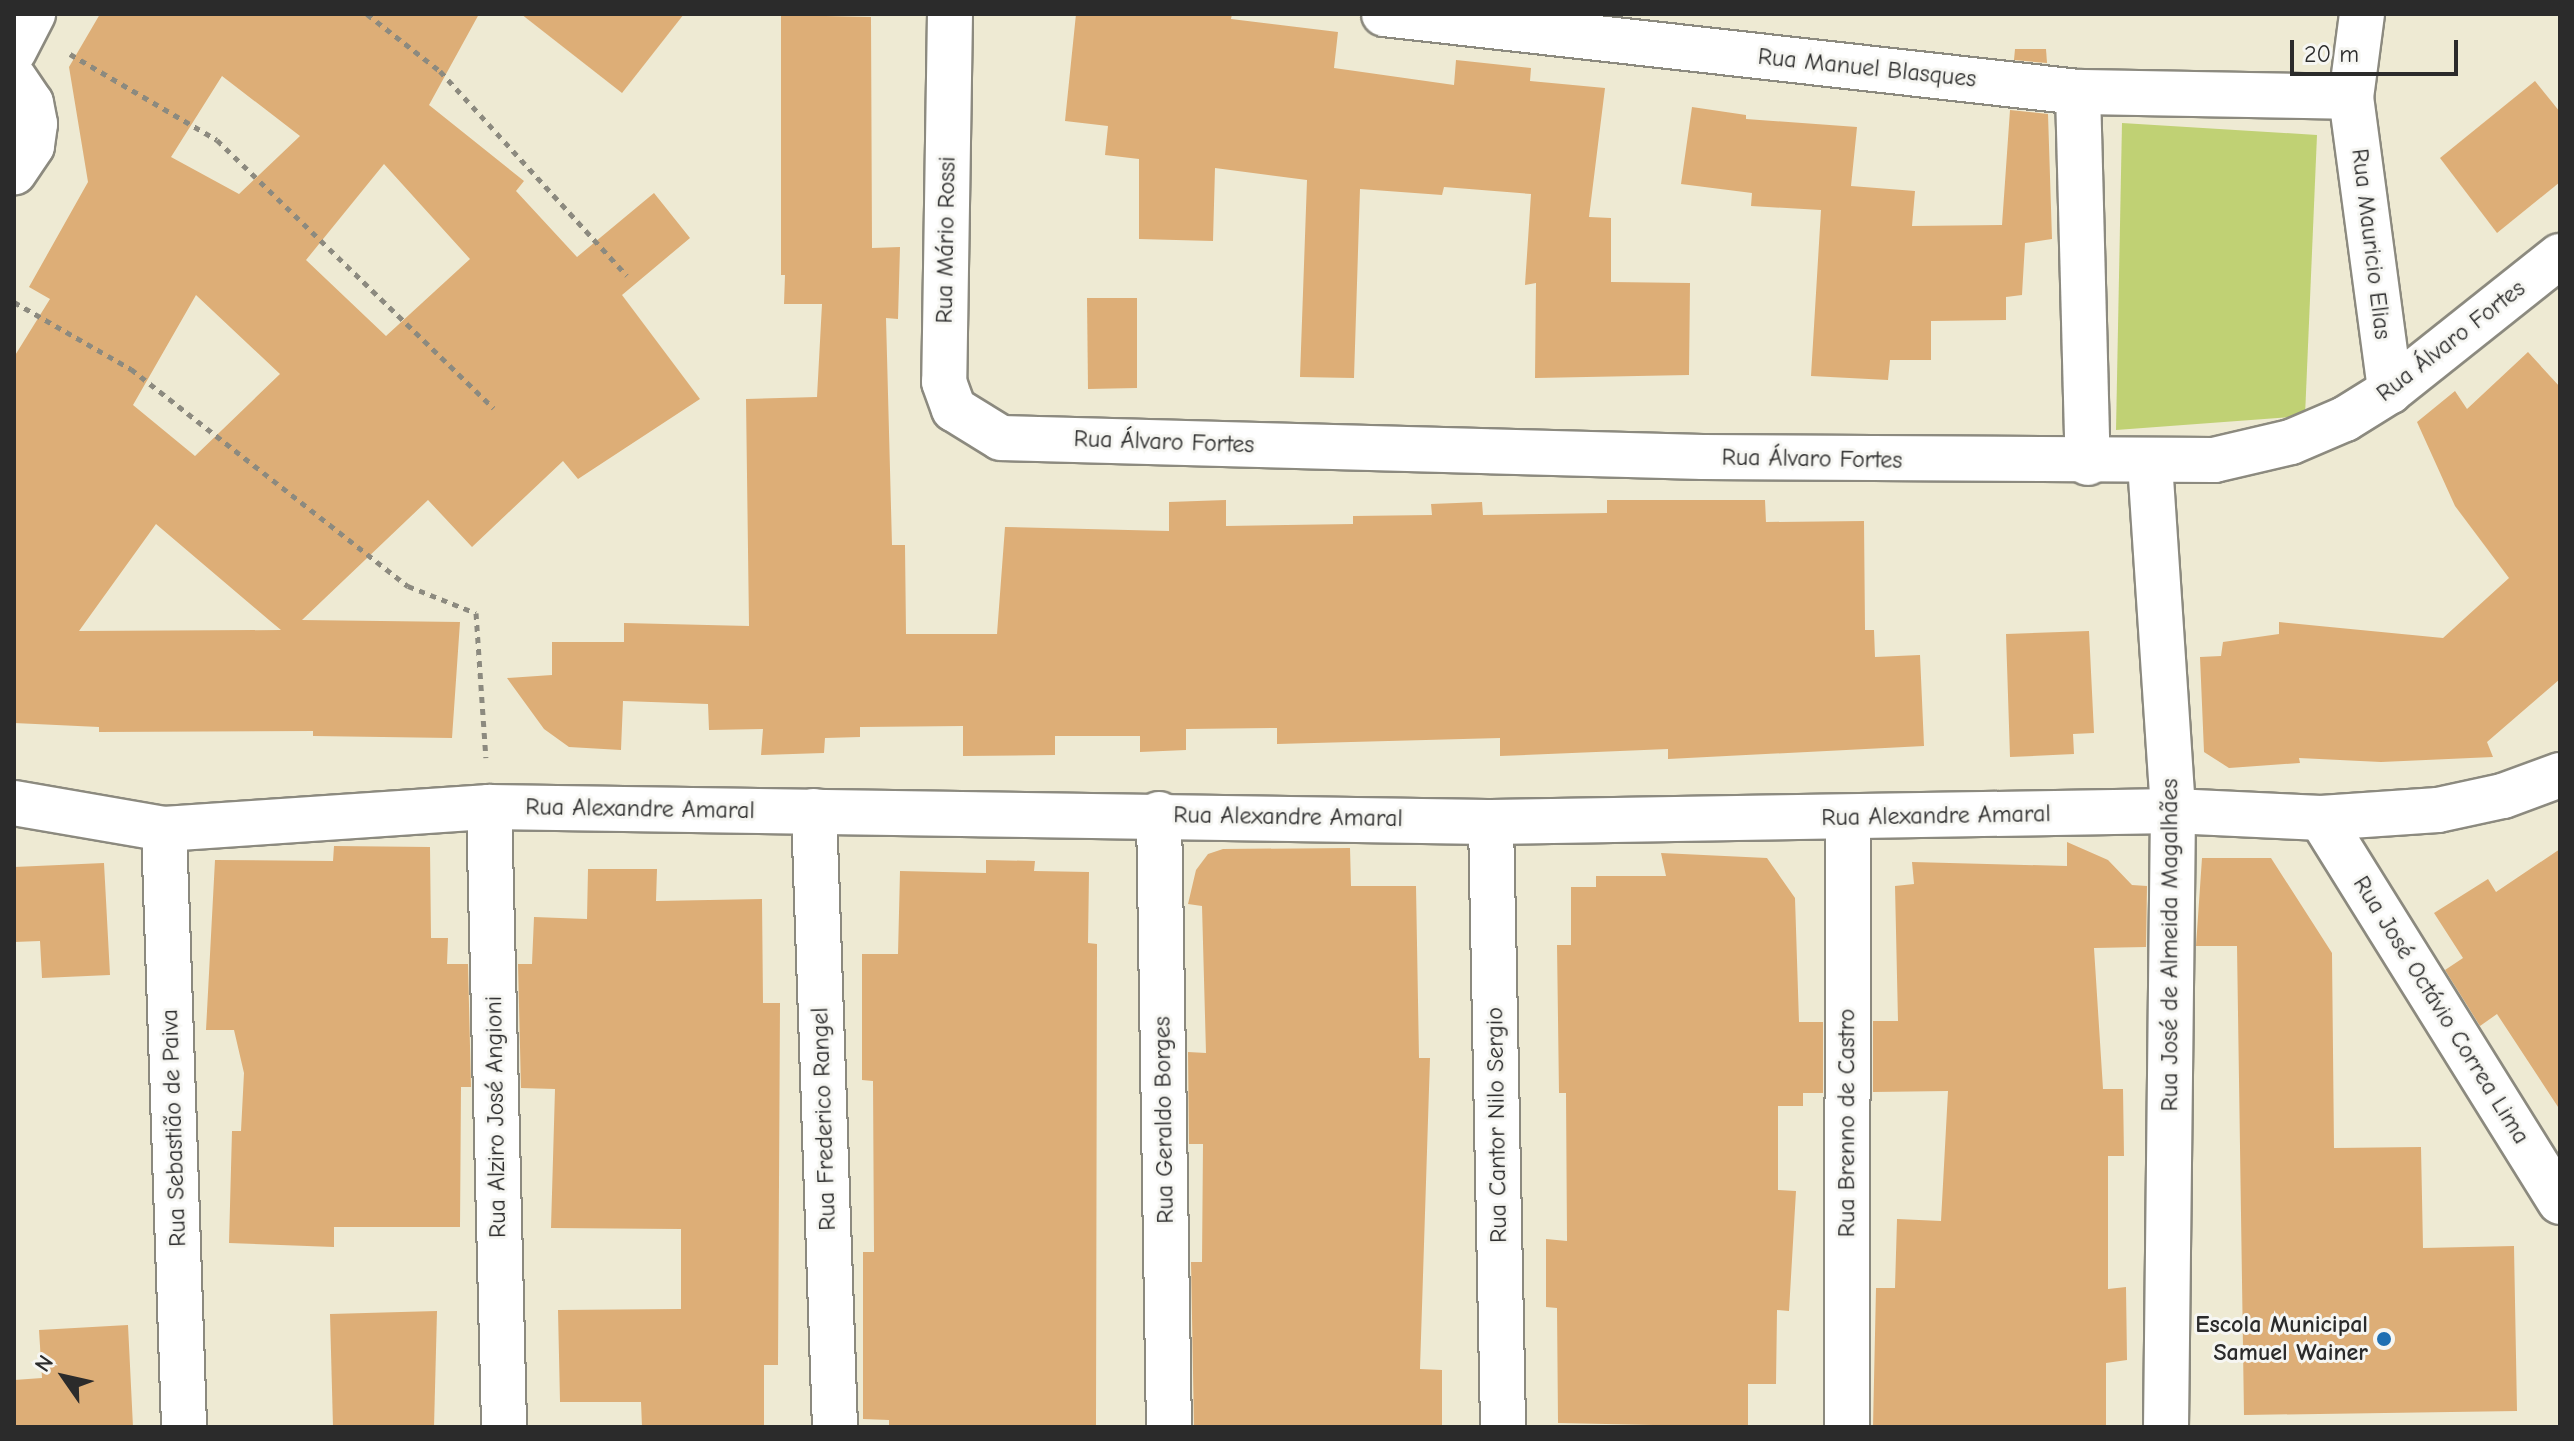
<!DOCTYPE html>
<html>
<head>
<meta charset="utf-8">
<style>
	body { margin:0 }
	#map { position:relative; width:2574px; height:1441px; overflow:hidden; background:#eeead3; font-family:"Comic Neue",sans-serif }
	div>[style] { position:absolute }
	.green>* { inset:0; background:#c0d174 }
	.building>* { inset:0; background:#ddae77 }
	.path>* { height:5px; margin-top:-2.5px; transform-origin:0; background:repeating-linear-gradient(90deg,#8c8a7f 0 6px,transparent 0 12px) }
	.roads { filter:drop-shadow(2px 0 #8c8a7f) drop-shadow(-2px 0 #8c8a7f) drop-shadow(0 2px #8c8a7f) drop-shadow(0 -2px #8c8a7f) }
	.minor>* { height:44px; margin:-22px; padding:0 22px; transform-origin:22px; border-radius:22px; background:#fff }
	.dots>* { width:22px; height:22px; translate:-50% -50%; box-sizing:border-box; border:4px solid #f6f6f2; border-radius:50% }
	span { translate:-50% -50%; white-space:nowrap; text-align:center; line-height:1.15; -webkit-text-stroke:6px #f6f6f2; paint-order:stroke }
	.street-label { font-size:24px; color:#2b2b2b }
	.poi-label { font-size:24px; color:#2b2b2b; font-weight:700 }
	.right { translate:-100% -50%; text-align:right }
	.frame { position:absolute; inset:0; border:16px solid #2b2b2b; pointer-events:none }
	.north { position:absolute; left:24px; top:1337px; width:80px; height:80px; -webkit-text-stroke:6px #f6f6f2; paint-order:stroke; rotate:304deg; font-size:22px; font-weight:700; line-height:32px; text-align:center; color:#2b2b2b }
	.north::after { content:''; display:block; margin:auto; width:28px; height:36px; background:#2b2b2b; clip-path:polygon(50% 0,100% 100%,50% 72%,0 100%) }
	.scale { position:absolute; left:2290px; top:40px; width:168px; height:36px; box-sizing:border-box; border:4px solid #2b2b2b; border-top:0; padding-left:10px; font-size:24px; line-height:28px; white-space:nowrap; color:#2b2b2b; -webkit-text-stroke:6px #f6f6f2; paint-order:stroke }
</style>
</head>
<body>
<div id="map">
	<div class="green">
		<i style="clip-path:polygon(2122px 123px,2317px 135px,2305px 416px,2116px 430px)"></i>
	</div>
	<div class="building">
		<i style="clip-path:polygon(evenodd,100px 14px,479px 14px,429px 105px,524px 181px,516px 191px,577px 257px,654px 193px,690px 238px,622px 295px,700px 399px,578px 479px,563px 461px,472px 547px,428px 500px,302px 620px,460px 622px,452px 738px,313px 736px,313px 731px,99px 732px,99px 727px,14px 723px,14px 357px,50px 299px,29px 287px,88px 182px,69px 67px,100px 14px,222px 76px,300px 136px,239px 194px,171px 157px,222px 76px,100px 14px,384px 164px,470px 259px,386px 336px,306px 260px,384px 164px,100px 14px,196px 295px,280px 374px,195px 456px,133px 405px,196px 295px,100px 14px,156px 524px,269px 620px,281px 630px,79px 631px,156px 524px)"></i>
		<i style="clip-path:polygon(521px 14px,684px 14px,622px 93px)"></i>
		<i style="clip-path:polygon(1076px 14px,1232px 14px,1231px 19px,1338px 32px,1334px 68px,1454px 85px,1456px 60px,1531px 68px,1530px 81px,1605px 88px,1589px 217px,1611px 218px,1611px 282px,1690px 283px,1689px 375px,1535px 378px,1536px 283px,1525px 285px,1531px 194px,1444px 187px,1442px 195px,1360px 189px,1354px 378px,1300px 377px,1307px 180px,1215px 168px,1213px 241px,1139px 239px,1139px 159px,1105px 155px,1108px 126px,1065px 121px)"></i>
		<i style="clip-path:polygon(781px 15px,871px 17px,872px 248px,900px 247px,898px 319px,886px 318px,892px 545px,905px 545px,906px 634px,997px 634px,1005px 527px,1169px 531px,1169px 502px,1226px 500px,1226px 526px,1353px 524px,1353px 516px,1432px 515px,1431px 504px,1482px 502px,1483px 515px,1607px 513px,1607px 500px,1765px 500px,1766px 522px,1864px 521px,1865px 630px,1874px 630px,1875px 657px,1920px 655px,1924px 746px,1668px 759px,1668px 749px,1500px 756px,1500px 738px,1277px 744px,1277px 728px,1186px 729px,1186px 750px,1140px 752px,1140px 736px,1055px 736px,1055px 755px,963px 756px,963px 726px,860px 727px,860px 737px,825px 738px,824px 753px,761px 755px,763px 729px,709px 730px,708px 704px,623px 701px,621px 750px,569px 747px,544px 729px,507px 678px,552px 675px,552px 642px,624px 642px,624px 623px,749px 626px,746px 399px,817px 397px,822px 304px,784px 304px,785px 275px,781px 275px)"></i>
		<i style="clip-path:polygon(2015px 49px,2046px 49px,2047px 63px,2014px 60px)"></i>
		<i style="clip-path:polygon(2535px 81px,2560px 112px,2560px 182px,2497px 233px,2440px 158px)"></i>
		<i style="clip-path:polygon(1692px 107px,1746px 115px,1746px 119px,1857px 127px,1851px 186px,1915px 191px,1912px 226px,2002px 225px,2010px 110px,2048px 114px,2052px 239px,2025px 243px,2022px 295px,2006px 297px,2006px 320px,1931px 321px,1931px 360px,1890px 360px,1888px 380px,1811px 376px,1821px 210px,1751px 206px,1752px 193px,1681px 184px)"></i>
		<i style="clip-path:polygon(1087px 298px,1137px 298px,1137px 388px,1088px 389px)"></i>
		<i style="clip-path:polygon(2528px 352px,2560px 387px,2560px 679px,2487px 742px,2493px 757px,2381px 762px,2299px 758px,2300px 763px,2229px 768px,2204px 752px,2200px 657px,2221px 656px,2223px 642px,2279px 634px,2279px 622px,2443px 638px,2509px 578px,2455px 506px,2417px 422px,2455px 391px,2467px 409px)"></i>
		<i style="clip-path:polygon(2089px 631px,2094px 733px,2073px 734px,2074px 754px,2010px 757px,2006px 634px)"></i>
		<i style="clip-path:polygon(2067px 842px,2108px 860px,2132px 885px,2147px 886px,2146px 947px,2094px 948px,2103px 1089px,2123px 1089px,2124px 1156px,2108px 1156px,2108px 1289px,2126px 1287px,2127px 1360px,2106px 1363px,2106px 1427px,1873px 1427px,1876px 1288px,1895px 1288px,1897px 1219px,1941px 1221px,1948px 1091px,1873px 1092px,1873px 1021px,1898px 1021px,1895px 886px,1914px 884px,1912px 862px,2067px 866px)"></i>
		<i style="clip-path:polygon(334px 846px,430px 847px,431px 938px,448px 938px,447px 964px,468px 964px,471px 1087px,461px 1087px,460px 1227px,334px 1227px,334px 1247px,229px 1243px,232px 1131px,241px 1131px,244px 1073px,234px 1030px,206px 1030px,215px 860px,333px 861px)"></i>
		<i style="clip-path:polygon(1350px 848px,1351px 886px,1416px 886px,1419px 1058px,1430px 1058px,1420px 1369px,1442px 1370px,1442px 1427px,1194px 1427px,1191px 1262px,1202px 1262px,1203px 1144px,1189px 1144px,1188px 1052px,1206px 1053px,1202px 906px,1188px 904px,1196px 870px,1208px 854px,1223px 849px)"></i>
		<i style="clip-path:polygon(2560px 849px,2560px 1110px,2497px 1014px,2480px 1026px,2445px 970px,2463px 958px,2434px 913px,2488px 879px,2496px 892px)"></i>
		<i style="clip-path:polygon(1661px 853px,1767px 858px,1795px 898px,1799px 1022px,1823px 1022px,1823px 1093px,1803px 1093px,1803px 1106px,1778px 1106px,1778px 1190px,1796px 1191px,1789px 1311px,1777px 1310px,1776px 1384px,1748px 1384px,1748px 1427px,1558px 1423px,1557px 1308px,1546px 1307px,1546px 1239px,1567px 1241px,1566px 1093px,1559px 1093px,1557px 945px,1571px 945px,1571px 887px,1596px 887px,1596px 876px,1666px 876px)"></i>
		<i style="clip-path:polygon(2202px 858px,2271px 858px,2332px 953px,2334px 1148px,2421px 1147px,2423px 1248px,2514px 1246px,2517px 1411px,2244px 1415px,2237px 946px,2196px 946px)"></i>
		<i style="clip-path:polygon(986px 860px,1035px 861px,1034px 871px,1089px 872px,1088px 943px,1097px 944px,1096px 1427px,889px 1427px,889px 1420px,863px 1419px,863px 1252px,874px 1252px,873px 1081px,862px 1080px,862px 954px,898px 954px,900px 871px,986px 873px)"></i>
		<i style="clip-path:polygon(104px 863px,110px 975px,42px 978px,40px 941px,14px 942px,14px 867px)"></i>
		<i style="clip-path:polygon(588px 869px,657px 869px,656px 901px,762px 899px,763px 1003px,780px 1003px,778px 1365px,764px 1365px,764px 1427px,642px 1427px,641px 1402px,560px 1402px,558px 1310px,681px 1309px,681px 1229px,551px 1228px,555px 1089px,521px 1088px,518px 964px,532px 964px,534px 917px,587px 919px)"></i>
		<i style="clip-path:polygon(437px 1311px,434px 1427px,333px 1427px,330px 1314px)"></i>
		<i style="clip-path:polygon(128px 1325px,133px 1427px,14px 1427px,14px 1380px,42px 1378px,39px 1330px)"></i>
	</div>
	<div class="path">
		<i style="left:367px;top:14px;width:93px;rotate:38deg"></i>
		<i style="left:440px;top:71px;width:277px;rotate:47.6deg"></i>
		<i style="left:70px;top:54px;width:170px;rotate:30.3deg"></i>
		<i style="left:217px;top:140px;width:385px;rotate:44.1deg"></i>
		<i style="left:14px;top:302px;width:135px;rotate:29.8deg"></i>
		<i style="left:131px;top:369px;width:352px;rotate:38.1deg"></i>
		<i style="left:408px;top:586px;width:73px;rotate:21.7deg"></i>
		<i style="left:476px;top:613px;width:145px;rotate:86.1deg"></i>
	</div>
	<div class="roads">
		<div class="minor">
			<i style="left:950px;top:14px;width:368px;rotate:90.9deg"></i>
			<i style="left:944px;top:382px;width:29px;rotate:70deg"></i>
			<i style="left:954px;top:409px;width:55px;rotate:31.7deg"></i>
			<i style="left:1001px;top:438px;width:702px;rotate:1.55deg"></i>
			<i style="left:1703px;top:457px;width:511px;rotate:0.34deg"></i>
			<i style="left:2214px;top:460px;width:79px;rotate:-13.2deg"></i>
			<i style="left:2291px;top:442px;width:59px;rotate:-23.1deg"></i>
			<i style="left:2345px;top:419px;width:53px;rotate:-31.9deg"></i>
			<i style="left:2390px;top:391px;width:217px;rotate:-38.5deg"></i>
			<i style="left:1384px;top:14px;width:698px;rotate:6.41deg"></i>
			<i style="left:2078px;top:92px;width:273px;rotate:1deg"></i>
			<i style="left:2362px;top:14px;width:84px;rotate:97.5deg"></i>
			<i style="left:2351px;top:97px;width:297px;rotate:82.4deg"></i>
			<i style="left:14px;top:51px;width:42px;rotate:-62.8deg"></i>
			<i style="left:14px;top:78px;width:30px;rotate:56deg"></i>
			<i style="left:31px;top:103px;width:21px;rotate:79deg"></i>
			<i style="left:35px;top:124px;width:22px;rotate:98deg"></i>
			<i style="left:32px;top:146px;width:32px;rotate:124deg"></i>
			<i style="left:2078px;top:92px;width:371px;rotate:88.5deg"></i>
			<i style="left:2150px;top:463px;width:349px;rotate:86.2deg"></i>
			<i style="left:2173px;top:811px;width:616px;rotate:90.65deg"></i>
			<i style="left:14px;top:803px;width:152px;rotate:9.8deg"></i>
			<i style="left:164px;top:829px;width:326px;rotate:-3.9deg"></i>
			<i style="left:489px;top:807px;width:1002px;rotate:0.86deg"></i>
			<i style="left:1491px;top:822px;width:682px;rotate:-0.92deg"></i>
			<i style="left:2173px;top:811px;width:148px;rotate:2.7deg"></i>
			<i style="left:2321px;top:818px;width:117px;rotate:-3.9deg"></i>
			<i style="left:2438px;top:810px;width:66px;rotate:-12.2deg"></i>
			<i style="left:2503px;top:796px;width:61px;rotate:-20.2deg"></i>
			<i style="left:489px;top:807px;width:620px;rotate:88.61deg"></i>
			<i style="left:814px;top:811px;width:616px;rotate:88.05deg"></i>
			<i style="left:1159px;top:814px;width:613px;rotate:89.07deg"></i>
			<i style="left:2321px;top:818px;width:452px;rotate:58.1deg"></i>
			<i style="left:1491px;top:822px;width:605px;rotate:88.86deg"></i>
			<i style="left:164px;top:829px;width:598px;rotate:88.08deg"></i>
			<i style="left:1847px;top:1427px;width:608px;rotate:-89.91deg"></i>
		</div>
	</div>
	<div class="dots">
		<i style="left:2384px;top:1339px;background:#1f6fb2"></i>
	</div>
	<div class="street-label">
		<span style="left:1867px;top:68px;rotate:6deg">Rua Manuel Blasques</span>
		<span style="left:946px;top:240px;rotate:-89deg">Rua Mário Rossi</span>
		<span style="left:2371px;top:244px;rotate:83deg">Rua Mauricio Elias</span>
		<span style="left:2451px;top:341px;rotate:-38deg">Rua Álvaro Fortes</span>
		<span style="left:1164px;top:442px;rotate:2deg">Rua Álvaro Fortes</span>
		<span style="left:1812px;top:459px;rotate:1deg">Rua Álvaro Fortes</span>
		<span style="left:640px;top:809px;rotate:1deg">Rua Alexandre Amaral</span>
		<span style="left:1936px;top:816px;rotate:-1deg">Rua Alexandre Amaral</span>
		<span style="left:1288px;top:817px;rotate:1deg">Rua Alexandre Amaral</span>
		<span style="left:2170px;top:945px;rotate:-90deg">Rua José de Almeida Magalhães</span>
		<span style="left:2441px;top:1010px;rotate:58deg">Rua José Octávio Correa Lima</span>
		<span style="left:496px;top:1117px;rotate:-91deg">Rua Alziro José Angioni</span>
		<span style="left:824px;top:1119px;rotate:-92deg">Rua Frederico Rangel</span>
		<span style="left:1164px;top:1120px;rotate:-91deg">Rua Geraldo Borges</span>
		<span style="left:1847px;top:1123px;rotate:-90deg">Rua Brenno de Castro</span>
		<span style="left:1497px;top:1125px;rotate:-91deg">Rua Cantor Nilo Sergio</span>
		<span style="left:174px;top:1128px;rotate:-92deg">Rua Sebastião de Paiva</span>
	</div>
	<div class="poi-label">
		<span class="right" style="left:2368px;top:1339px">Escola Municipal<br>Samuel Wainer</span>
	</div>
	<div class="frame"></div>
	<div class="north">N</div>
	<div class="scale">20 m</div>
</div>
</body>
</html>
